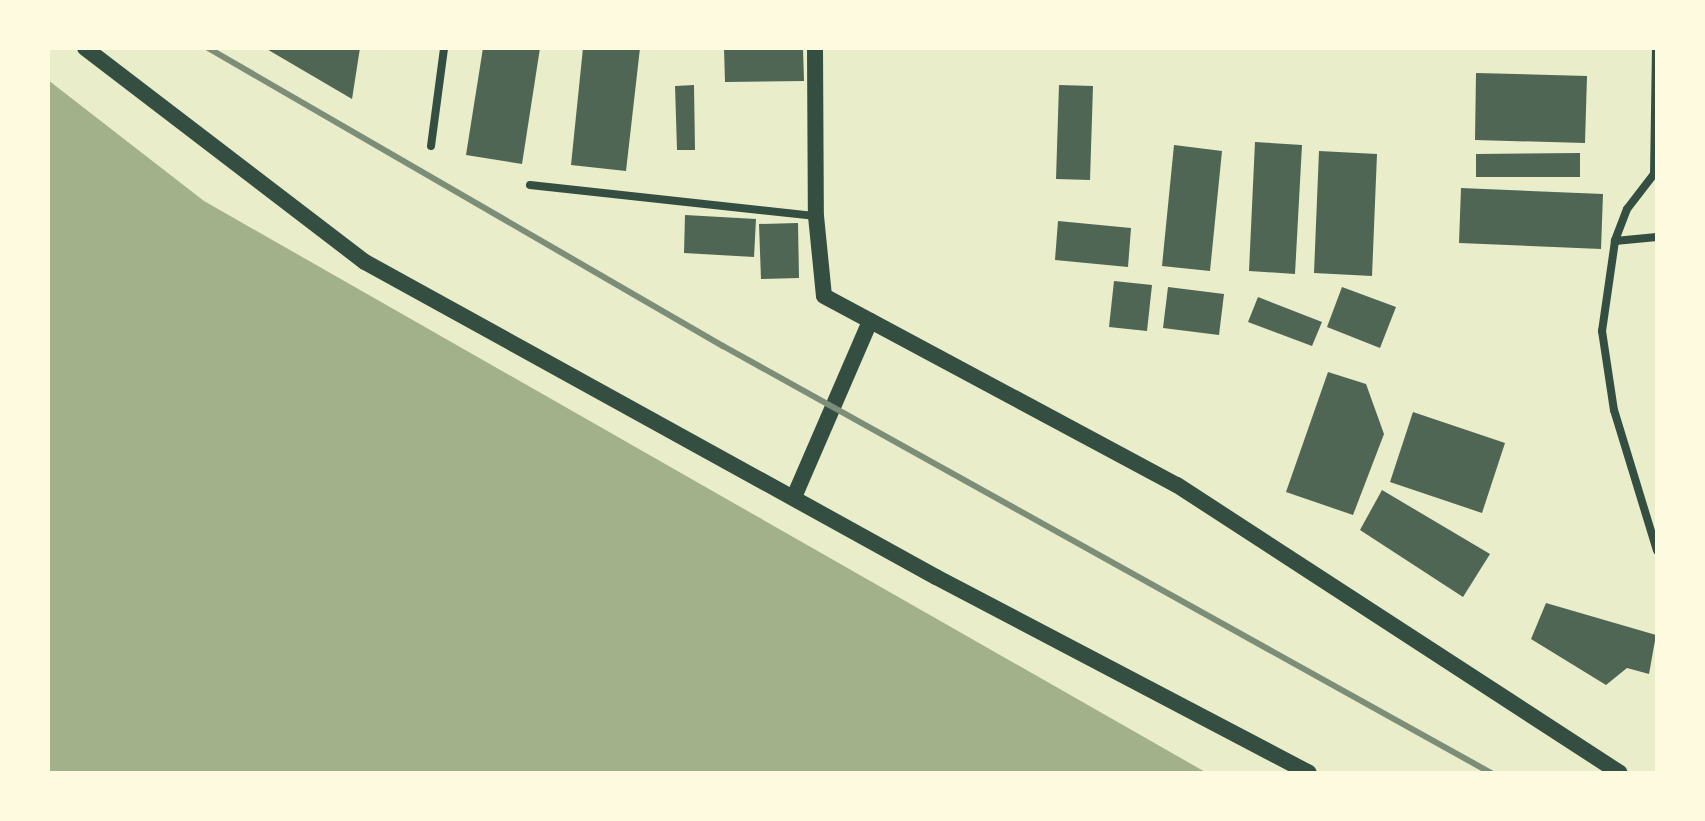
<!DOCTYPE html>
<html>
<head>
<meta charset="utf-8">
<style>
	body { margin:0 }
	#map { position:relative; width:1705px; height:821px; overflow:hidden; background:#e9edc9; font-family:"Public Sans",sans-serif }
	div>[style] { position:absolute }
	.water>* { inset:0; background:#a3b18a }
	.building>* { inset:0; background:#4f6655 }
	.minor>* { height:8px; margin:-4px; padding:0 4px; transform-origin:4px; border-radius:4px; background:#344e41 }
	.secondary>* { height:16px; margin:-8px; padding:0 8px; transform-origin:8px; border-radius:8px; background:#344e41 }
	.rail>* { height:6px; margin:-3px; padding:0 3px; transform-origin:3px; border-radius:3px; background:#7c8e77 }
	span { translate:-50% -50%; white-space:nowrap; text-align:center; line-height:1.15; -webkit-text-stroke:8px #fefae0; paint-order:stroke }
	.frame { position:absolute; inset:0; border:50px solid #fefae0; pointer-events:none }
</style>
</head>
<body>
<div id="map">
	<div class="water">
		<i style="clip-path:polygon(48px 80px,204px 201px,1207px 773px,48px 773px)"></i>
	</div>
	<div class="building">
		<i style="clip-path:polygon(265px 48px,360px 48px,352px 99px)"></i>
		<i style="clip-path:polygon(483px 48px,540px 48px,522px 164px,466px 155px)"></i>
		<i style="clip-path:polygon(583px 48px,640px 48px,626px 171px,571px 165px)"></i>
		<i style="clip-path:polygon(724px 48px,803px 48px,804px 81px,725px 82px)"></i>
		<i style="clip-path:polygon(1476px 73px,1587px 76px,1585px 143px,1475px 140px)"></i>
		<i style="clip-path:polygon(694px 85px,695px 150px,677px 150px,675px 86px)"></i>
		<i style="clip-path:polygon(1059px 85px,1093px 86px,1090px 180px,1056px 179px)"></i>
		<i style="clip-path:polygon(1255px 142px,1302px 145px,1295px 274px,1249px 271px)"></i>
		<i style="clip-path:polygon(1174px 145px,1222px 151px,1210px 271px,1162px 266px)"></i>
		<i style="clip-path:polygon(1319px 151px,1377px 154px,1372px 276px,1314px 273px)"></i>
		<i style="clip-path:polygon(1580px 153px,1580px 177px,1476px 177px,1476px 154px)"></i>
		<i style="clip-path:polygon(1461px 188px,1603px 194px,1601px 249px,1459px 243px)"></i>
		<i style="clip-path:polygon(685px 215px,756px 219px,754px 257px,684px 253px)"></i>
		<i style="clip-path:polygon(1058px 221px,1131px 228px,1128px 267px,1055px 260px)"></i>
		<i style="clip-path:polygon(798px 223px,799px 278px,761px 279px,759px 224px)"></i>
		<i style="clip-path:polygon(1114px 281px,1152px 285px,1147px 331px,1109px 327px)"></i>
		<i style="clip-path:polygon(1168px 287px,1224px 294px,1219px 335px,1163px 328px)"></i>
		<i style="clip-path:polygon(1342px 287px,1396px 307px,1380px 348px,1327px 327px)"></i>
		<i style="clip-path:polygon(1258px 297px,1322px 322px,1312px 346px,1248px 322px)"></i>
		<i style="clip-path:polygon(1328px 372px,1366px 384px,1384px 434px,1353px 515px,1286px 492px)"></i>
		<i style="clip-path:polygon(1413px 412px,1505px 443px,1482px 513px,1390px 482px)"></i>
		<i style="clip-path:polygon(1382px 490px,1490px 554px,1463px 597px,1360px 530px)"></i>
		<i style="clip-path:polygon(1546px 603px,1656px 635px,1649px 674px,1627px 668px,1606px 685px,1531px 639px)"></i>
	</div>
	<div class="minor">
		<i style="left:1656px;top:48px;width:126px;rotate:90.9deg"></i>
		<i style="left:1654px;top:174px;width:44px;rotate:127.6deg"></i>
		<i style="left:1627px;top:209px;width:34px;rotate:111deg"></i>
		<i style="left:1615px;top:241px;width:91px;rotate:98.2deg"></i>
		<i style="left:1602px;top:331px;width:80px;rotate:81.4deg"></i>
		<i style="left:1614px;top:410px;width:147px;rotate:73deg"></i>
		<i style="left:431px;top:146px;width:99px;rotate:-82.4deg"></i>
		<i style="left:530px;top:185px;width:288px;rotate:6.2deg"></i>
		<i style="left:1615px;top:241px;width:42px;rotate:-5.4deg"></i>
	</div>
	<div class="secondary">
		<i style="left:85px;top:48px;width:352px;rotate:37.4deg"></i>
		<i style="left:365px;top:262px;width:652px;rotate:28.88deg"></i>
		<i style="left:936px;top:577px;width:421px;rotate:27.7deg"></i>
		<i style="left:815px;top:48px;width:168px;rotate:89.7deg"></i>
		<i style="left:816px;top:216px;width:80px;rotate:84.3deg"></i>
		<i style="left:824px;top:296px;width:400px;rotate:28.2deg"></i>
		<i style="left:1177px;top:485px;width:528px;rotate:33.03deg"></i>
		<i style="left:794px;top:497px;width:192px;rotate:-66.6deg"></i>
	</div>
	<div class="rail">
		<i style="left:208px;top:48px;width:595px;rotate:30.06deg"></i>
		<i style="left:723px;top:346px;width:879px;rotate:29.07deg"></i>
	</div>
	<div class="frame"></div>
</div>
</body>
</html>
